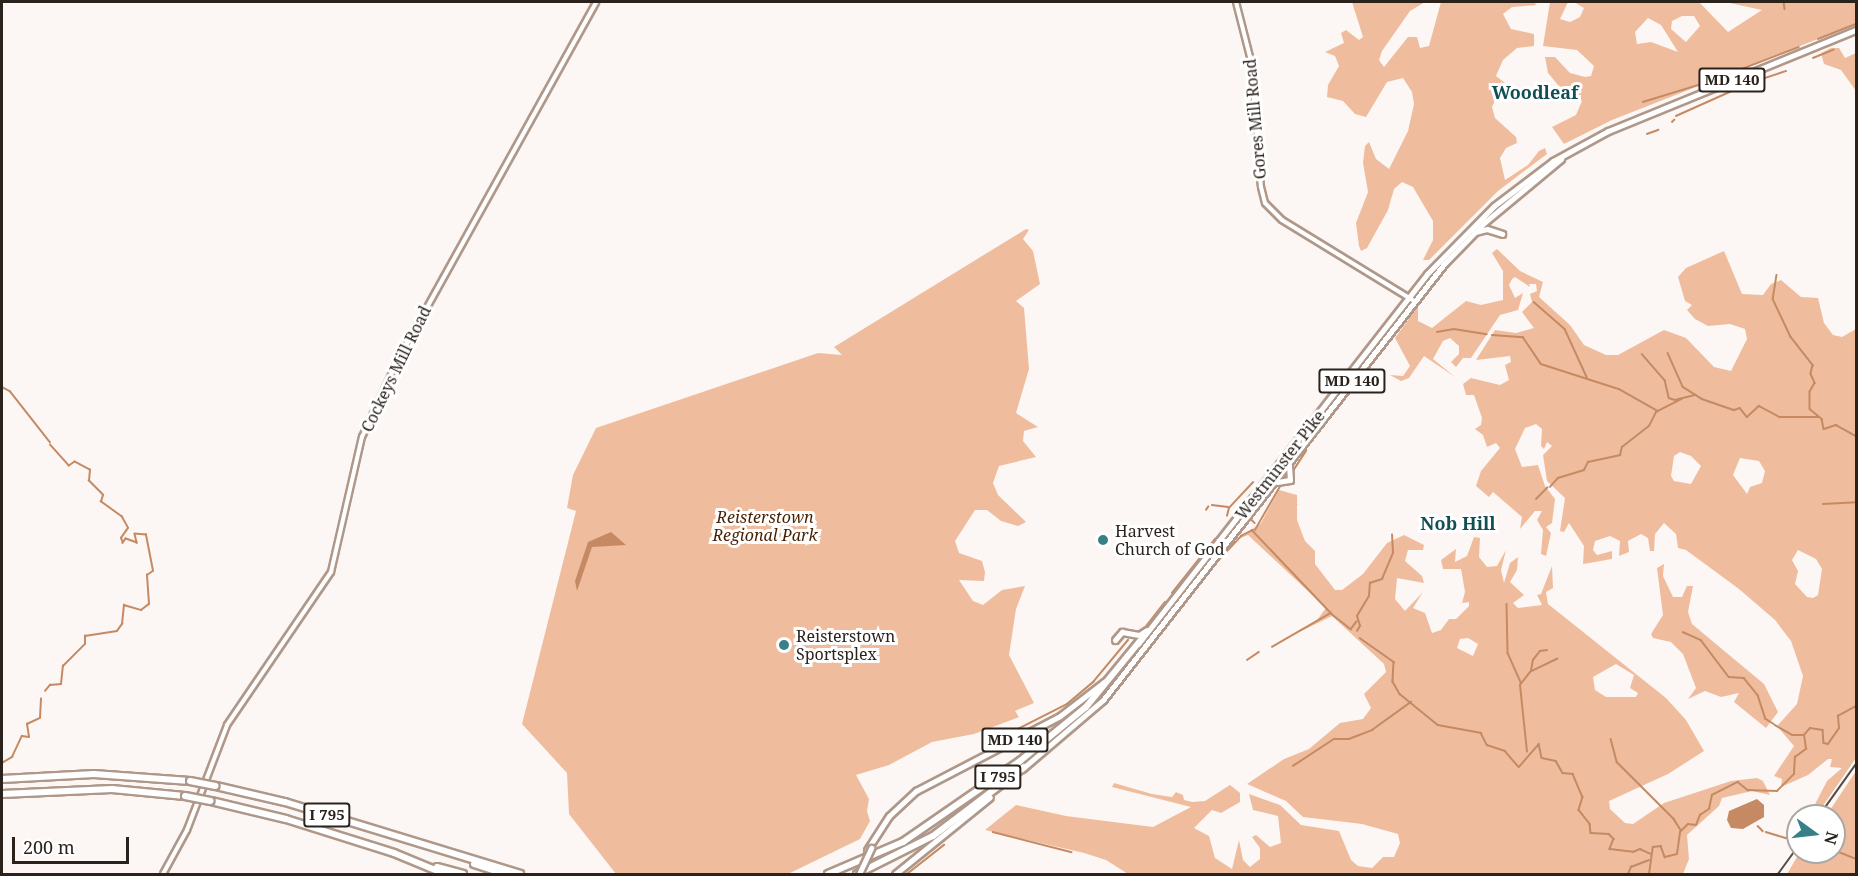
<!DOCTYPE html>
<html>
<head>
<meta charset="utf-8">
<style>
	body { margin:0 }
	#map { position:relative; width:1858px; height:876px; overflow:hidden; background:#fcf7f4; font-family:"Noto Serif",serif }
	div>[style] { position:absolute }
	.green>* { inset:0; background:#efbd9d }
	.water>* { inset:0; background:#c58a63 }
	.stream>* { height:1.5px; margin:-0.75px; padding:0 0.75px; transform-origin:0.75px; border-radius:0.75px; background:#c58a63 }
	.roads { filter:drop-shadow(2px 0 #af988a) drop-shadow(-2px 0 #af988a) drop-shadow(0 2px #af988a) drop-shadow(0 -2px #af988a) }
	.tertiary>* { height:4px; margin:-2px; padding:0 2px; transform-origin:2px; border-radius:2px; background:#fff }
	.trunk>* { height:5px; margin:-2.5px; padding:0 2.5px; transform-origin:2.5px; border-radius:2.5px; background:#fff }
	.motorway>* { height:6px; margin:-3px; padding:0 3px; transform-origin:3px; border-radius:3px; background:#fff }
	.rail>* { height:1.5px; margin:-0.75px; padding:0 0.75px; transform-origin:0.75px; border-radius:0.75px; background:#554c47 }
	.bridges { filter:drop-shadow(2px 0 #af988a) drop-shadow(-2px 0 #af988a) drop-shadow(0 2px #af988a) drop-shadow(0 -2px #af988a) }
	.trunk-bridge>* { height:5px; margin:-2.5px; padding:0 2.5px; transform-origin:2.5px; border-radius:2.5px; background:#fff }
	.motorway-bridge>* { height:6px; margin:-3px; padding:0 3px; transform-origin:3px; border-radius:3px; background:#fff }
	.dots>* { width:16px; height:16px; translate:-50% -50%; box-sizing:border-box; border:3px solid #fff; border-radius:50% }
	span { translate:-50% -50%; white-space:nowrap; text-align:center; line-height:1.15; -webkit-text-stroke:6px #fff; paint-order:stroke }
	.shield-label span { padding:2px 4px; background:#fff; border:2px solid; border-radius:4px; -webkit-text-stroke-width:0 }
	.shield-label { font-size:15px; color:#2b221c; font-weight:700 }
	.street-label { font-size:16px; color:#2b221c }
	.park-label { font-size:16px; color:#461f01; font-style:italic }
	.poi-label { font-size:16px; color:#2b221c }
	.left { translate:0 -50%; text-align:left }
	.neighbourhood-label { font-size:18px; color:#124f55; font-weight:700 }
	.frame { position:absolute; inset:0; border:3px solid #2b221c; pointer-events:none }
	.north { position:absolute; left:1786px; top:804px; width:60px; height:60px; box-sizing:border-box; background:#fff; border:2px solid #aaa7a4; border-radius:50%; rotate:105deg; font-size:16px; font-weight:700; line-height:24px; text-align:center; color:#2b221c }
	.north::after { content:''; display:block; margin:auto; width:21px; height:27px; background:#388087; clip-path:polygon(50% 0,100% 100%,50% 72%,0 100%) }
	.scale { position:absolute; left:12px; top:837px; width:117px; height:27px; box-sizing:border-box; border:3px solid #2b221c; border-top:0; padding-left:8px; font-size:18px; line-height:21px; white-space:nowrap; color:#2b221c; -webkit-text-stroke:4px #fff; paint-order:stroke }
</style>
</head>
<body>
<div id="map">
	<div class="green">
		<i style="clip-path:polygon(1352px 2px,1425px 2px,1410px 11px,1382px 51px,1379px 60px,1384px 67px,1408px 37px,1417px 37px,1420px 48px,1429px 46px,1441px 2px,1533px 2px,1537px 5px,1512px 7px,1503px 14px,1511px 29px,1534px 34px,1534px 46px,1517px 48px,1503px 60px,1496px 76px,1513px 89px,1497px 96px,1492px 107px,1495px 118px,1516px 137px,1517px 143px,1506px 148px,1500px 158px,1505px 180px,1528px 165px,1539px 151px,1545px 148px,1547px 154px,1498px 191px,1429px 260px,1423px 260px,1433px 240px,1433px 221px,1413px 187px,1402px 182px,1394px 189px,1388px 210px,1367px 248px,1361px 251px,1359px 246px,1356px 223px,1368px 192px,1363px 163px,1365px 146px,1369px 142px,1376px 159px,1389px 169px,1408px 131px,1414px 104px,1412px 92px,1403px 78px,1387px 82px,1366px 117px,1355px 114px,1343px 101px,1327px 97px,1328px 85px,1339px 66px,1335px 56px,1325px 52px,1344px 43px,1341px 33px,1346px 30px,1359px 40px,1363px 37px)"></i>
		<i style="clip-path:polygon(evenodd,1550px 2px,1568px 2px,1560px 19px,1570px 22px,1580px 17px,1584px 8px,1574px 2px,1699px 2px,1728px 32px,1762px 10px,1725px 2px,1856px 2px,1856px 24px,1612px 120px,1564px 144px,1552px 127px,1576px 115px,1582px 101px,1558px 85px,1548px 73px,1545px 57px,1555px 57px,1570px 73px,1585px 77px,1591px 76px,1594px 66px,1577px 50px,1543px 46px,1550px 2px,1682px 16px,1694px 16px,1700px 26px,1686px 42px,1671px 29px,1672px 21px,1682px 16px,1550px 2px,1648px 18px,1661px 25px,1678px 52px,1651px 42px,1637px 44px,1635px 32px,1648px 18px)"></i>
		<i style="clip-path:polygon(1831px 48px,1839px 48px,1845px 58px,1856px 53px,1856px 91px,1841px 70px,1824px 64px,1821px 53px)"></i>
		<i style="clip-path:polygon(1026px 229px,1029px 230px,1023px 239px,1033px 251px,1040px 284px,1016px 301px,1024px 308px,1029px 369px,1016px 413px,1038px 427px,1024px 431px,1023px 441px,1036px 457px,999px 466px,993px 483px,998px 495px,1026px 522px,1018px 526px,1001px 521px,987px 510px,975px 510px,955px 541px,959px 553px,982px 561px,985px 572px,984px 581px,959px 580px,973px 601px,983px 605px,1002px 590px,1025px 586px,1016px 609px,1009px 655px,1034px 703px,1015px 711px,1019px 717px,974px 734px,932px 742px,889px 765px,856px 775px,869px 799px,867px 811px,870px 821px,860px 839px,788px 874px,616px 874px,569px 814px,567px 773px,522px 724px,576px 511px,567px 508px,573px 475px,596px 428px,818px 353px,842px 355px,834px 347px)"></i>
		<i style="clip-path:polygon(evenodd,1497px 249px,1520px 271px,1543px 282px,1539px 297px,1570px 325px,1584px 345px,1606px 355px,1618px 355px,1664px 330px,1686px 338px,1714px 367px,1731px 371px,1747px 339px,1745px 329px,1730px 324px,1708px 326px,1695px 319px,1687px 310px,1692px 305px,1685px 301px,1678px 277px,1686px 268px,1724px 251px,1742px 294px,1763px 295px,1771px 284px,1781px 280px,1801px 297px,1818px 298px,1824px 323px,1833px 335px,1842px 337px,1856px 329px,1856px 758px,1816px 816px,1810px 816px,1811px 812px,1827px 781px,1842px 768px,1830px 767px,1832px 759px,1828px 759px,1808px 775px,1781px 787px,1782px 779px,1774px 776px,1794px 746px,1777px 726px,1797px 704px,1803px 676px,1791px 641px,1775px 620px,1739px 589px,1686px 550px,1678px 548px,1676px 534px,1664px 523px,1655px 534px,1654px 551px,1650px 551px,1648px 538px,1641px 534px,1628px 541px,1629px 552px,1619px 556px,1620px 541px,1610px 536px,1595px 541px,1593px 550px,1597px 555px,1612px 551px,1612px 559px,1583px 564px,1584px 546px,1569px 523px,1564px 532px,1560px 531px,1565px 498px,1547px 481px,1543px 455px,1552px 446px,1547px 442px,1544px 449px,1541px 446px,1542px 429px,1536px 424px,1525px 428px,1515px 449px,1522px 467px,1538px 465px,1545px 486px,1555px 499px,1552px 523px,1546px 527px,1551px 533px,1546px 556px,1541px 554px,1543px 530px,1537px 520px,1542px 511px,1535px 511px,1520px 529px,1522px 517px,1493px 492px,1489px 497px,1476px 486px,1481px 471px,1500px 448px,1496px 443px,1487px 447px,1483px 435px,1475px 429px,1481px 425px,1482px 418px,1474px 395px,1466px 395px,1463px 384px,1471px 378px,1500px 385px,1509px 380px,1505px 365px,1511px 362px,1510px 356px,1476px 360px,1495px 330px,1516px 333px,1534px 328px,1522px 312px,1532px 302px,1530px 294px,1537px 291px,1536px 284px,1529px 284px,1530px 287px,1515px 277px,1512px 279px,1509px 285px,1515px 298px,1523px 293px,1518px 310px,1500px 315px,1471px 358px,1463px 358px,1456px 367px,1451px 362px,1459px 354px,1459px 346px,1450px 338px,1443px 341px,1433px 359px,1455px 377px,1424px 356px,1409px 378px,1401px 381px,1390px 375px,1403px 376px,1410px 366px,1395px 338px,1418px 306px,1418px 321px,1432px 328px,1466px 301px,1481px 305px,1503px 300px,1503px 271px,1492px 253px,1497px 249px,1680px 452px,1691px 456px,1701px 466px,1691px 484px,1674px 481px,1671px 476px,1674px 456px,1680px 452px,1497px 249px,1740px 458px,1759px 461px,1765px 471px,1762px 483px,1750px 487px,1747px 494px,1733px 475px,1740px 458px,1497px 249px,1798px 550px,1816px 559px,1822px 569px,1818px 595px,1813px 598px,1807px 597px,1795px 584px,1798px 571px,1792px 560px,1798px 550px)"></i>
		<i style="clip-path:polygon(evenodd,1279px 490px,1297px 495px,1297px 520px,1305px 541px,1315px 551px,1315px 564px,1335px 590px,1342px 590px,1363px 574px,1387px 543px,1404px 535px,1424px 545px,1423px 550px,1408px 550px,1405px 561px,1422px 576px,1424px 583px,1397px 578px,1395px 599px,1405px 611px,1423px 592px,1413px 608px,1425px 613px,1432px 633px,1441px 630px,1449px 619px,1456px 619px,1469px 606px,1469px 602px,1462px 603px,1465px 592px,1461px 569px,1443px 569px,1441px 560px,1456px 549px,1455px 562px,1467px 556px,1474px 537px,1480px 538px,1479px 557px,1487px 567px,1497px 566px,1506px 550px,1501px 570px,1504px 583px,1510px 563px,1518px 557px,1517px 570px,1510px 582px,1524px 595px,1513px 603px,1518px 608px,1542px 605px,1537px 595px,1541px 594px,1552px 566px,1553px 588px,1546px 592px,1548px 604px,1666px 698px,1686px 720px,1704px 751px,1668px 774px,1609px 801px,1610px 809px,1625px 823px,1633px 824px,1664px 803px,1731px 781px,1757px 778px,1763px 781px,1770px 795px,1752px 791px,1722px 798px,1719px 806px,1687px 835px,1689px 859px,1683px 874px,1128px 874px,1106px 860px,1084px 853px,985px 830px,1016px 805px,1066px 816px,1153px 827px,1191px 807px,1112px 787px,1114px 783px,1152px 794px,1172px 797px,1176px 792px,1183px 795px,1184px 800px,1192px 802px,1205px 801px,1230px 785px,1240px 793px,1240px 802px,1221px 813px,1212px 810px,1194px 828px,1209px 836px,1215px 858px,1232px 869px,1239px 840px,1243px 860px,1250px 867px,1260px 859px,1260px 848px,1252px 837px,1256px 835px,1270px 847px,1281px 843px,1278px 816px,1253px 810px,1249px 794px,1280px 805px,1301px 825px,1339px 831px,1351px 860px,1358px 866px,1372px 868px,1383px 857px,1394px 857px,1400px 843px,1398px 834px,1362px 824px,1303px 817px,1286px 801px,1247px 784px,1284px 759px,1309px 749px,1340px 723px,1363px 719px,1371px 708px,1364px 694px,1386px 672px,1384px 664px,1332px 616px,1285px 639px,1317px 620px,1326px 608px,1248px 535px,1236px 540px,1261px 523px,1279px 490px,1468px 638px,1478px 644px,1473px 656px,1457px 648px,1460px 639px,1468px 638px,1279px 490px,1616px 664px,1634px 675px,1630px 688px,1638px 693px,1636px 697px,1606px 697px,1595px 690px,1593px 677px,1616px 664px)"></i>
		<i style="clip-path:polygon(1664px 564px,1663px 576px,1673px 597px,1682px 597px,1687px 586px,1693px 586px,1688px 612px,1692px 624px,1764px 684px,1778px 712px,1766px 728px,1734px 702px,1739px 693px,1721px 697px,1705px 691px,1688px 699px,1696px 688px,1683px 654px,1671px 642px,1653px 638px,1651px 634px,1663px 615px,1657px 568px)"></i>
		<i style="clip-path:polygon(1856px 771px,1856px 874px,1787px 874px,1797px 857px,1805px 852px,1834px 852px,1834px 816px,1826px 816px)"></i>
	</div>
	<div class="water">
		<i style="clip-path:polygon(611px 532px,626px 545px,592px 547px,577px 591px,575px 581px,588px 542px)"></i>
		<i style="clip-path:polygon(1757px 799px,1764px 805px,1764px 817px,1743px 829px,1731px 828px,1727px 820px,1729px 811px)"></i>
	</div>
	<div class="stream">
		<i style="left:1784px;top:2px;width:7px;rotate:82deg"></i>
		<i style="left:1818px;top:39px;width:41px;rotate:-21.5deg"></i>
		<i style="left:1813px;top:58px;width:22px;rotate:-22deg"></i>
		<i style="left:1747px;top:84px;width:41px;rotate:-18.4deg"></i>
		<i style="left:1643px;top:102px;width:68px;rotate:-17.1deg"></i>
		<i style="left:1708px;top:82px;width:97px;rotate:-21deg"></i>
		<i style="left:1676px;top:116px;width:73px;rotate:-24.1deg"></i>
		<i style="left:1672px;top:122px;width:3px;rotate:-45deg"></i>
		<i style="left:1647px;top:134px;width:12px;rotate:-20deg"></i>
		<i style="left:1777px;top:275px;width:24px;rotate:99deg"></i>
		<i style="left:1773px;top:299px;width:42px;rotate:64.7deg"></i>
		<i style="left:1791px;top:337px;width:36px;rotate:52deg"></i>
		<i style="left:1813px;top:365px;width:9px;rotate:103deg"></i>
		<i style="left:1811px;top:374px;width:10px;rotate:66deg"></i>
		<i style="left:1815px;top:383px;width:10px;rotate:119deg"></i>
		<i style="left:1810px;top:392px;width:17px;rotate:90deg"></i>
		<i style="left:1810px;top:409px;width:16px;rotate:40deg"></i>
		<i style="left:1822px;top:419px;width:10px;rotate:79deg"></i>
		<i style="left:1824px;top:429px;width:13px;rotate:-18deg"></i>
		<i style="left:1836px;top:425px;width:23px;rotate:29deg"></i>
		<i style="left:1534px;top:302px;width:41px;rotate:41.1deg"></i>
		<i style="left:1565px;top:329px;width:53px;rotate:65.4deg"></i>
		<i style="left:1437px;top:332px;width:17px;rotate:-10deg"></i>
		<i style="left:1454px;top:329px;width:33px;rotate:9deg"></i>
		<i style="left:1492px;top:335px;width:31px;rotate:4deg"></i>
		<i style="left:1523px;top:337px;width:32px;rotate:56deg"></i>
		<i style="left:1541px;top:364px;width:82px;rotate:17.8deg"></i>
		<i style="left:1619px;top:389px;width:45px;rotate:29.4deg"></i>
		<i style="left:1668px;top:353px;width:37px;rotate:66deg"></i>
		<i style="left:1683px;top:387px;width:22px;rotate:32deg"></i>
		<i style="left:1702px;top:399px;width:34px;rotate:19deg"></i>
		<i style="left:1734px;top:410px;width:6px;rotate:-18deg"></i>
		<i style="left:1740px;top:408px;width:11px;rotate:52deg"></i>
		<i style="left:1747px;top:417px;width:16px;rotate:-43deg"></i>
		<i style="left:1759px;top:406px;width:24px;rotate:28deg"></i>
		<i style="left:1780px;top:417px;width:39px"></i>
		<i style="left:1642px;top:354px;width:35px;rotate:49deg"></i>
		<i style="left:1665px;top:380px;width:18px;rotate:77deg"></i>
		<i style="left:1669px;top:398px;width:6px;rotate:18deg"></i>
		<i style="left:1675px;top:400px;width:21px;rotate:-14deg"></i>
		<i style="left:2px;top:369px;width:9px;rotate:90deg"></i>
		<i style="left:2px;top:387px;width:9px;rotate:27deg"></i>
		<i style="left:10px;top:391px;width:65px;rotate:51.9deg"></i>
		<i style="left:1293px;top:471px;width:24px;rotate:-57deg"></i>
		<i style="left:1550px;top:487px;width:12px;rotate:-48deg"></i>
		<i style="left:1558px;top:478px;width:27px;rotate:-17deg"></i>
		<i style="left:1584px;top:470px;width:9px;rotate:-63deg"></i>
		<i style="left:1588px;top:462px;width:33px;rotate:-12deg"></i>
		<i style="left:1620px;top:455px;width:8px;rotate:-76deg"></i>
		<i style="left:1622px;top:447px;width:34px;rotate:-38deg"></i>
		<i style="left:1649px;top:426px;width:16px;rotate:-63deg"></i>
		<i style="left:1656px;top:412px;width:29px;rotate:-27deg"></i>
		<i style="left:1536px;top:499px;width:16px;rotate:-45deg"></i>
		<i style="left:1823px;top:504px;width:33px;rotate:-3deg"></i>
		<i style="left:1212px;top:505px;width:16px;rotate:7deg"></i>
		<i style="left:1206px;top:510px;width:4px;rotate:-56deg"></i>
		<i style="left:1227px;top:516px;width:8px;rotate:-76deg"></i>
		<i style="left:1229px;top:508px;width:35px;rotate:-47deg"></i>
		<i style="left:1252px;top:520px;width:4px;rotate:45deg"></i>
		<i style="left:1252px;top:530px;width:116px;rotate:46.4deg"></i>
		<i style="left:1255px;top:530px;width:54px;rotate:-60.1deg"></i>
		<i style="left:1218px;top:561px;width:34px;rotate:-47deg"></i>
		<i style="left:1241px;top:536px;width:13px;rotate:-27deg"></i>
		<i style="left:1172px;top:593px;width:69px;rotate:-51.5deg"></i>
		<i style="left:1507px;top:604px;width:49px;rotate:88.8deg"></i>
		<i style="left:1508px;top:653px;width:32px;rotate:66deg"></i>
		<i style="left:1333px;top:615px;width:23px;rotate:38deg"></i>
		<i style="left:1351px;top:629px;width:9px;rotate:-54deg"></i>
		<i style="left:1144px;top:629px;width:34px;rotate:-52deg"></i>
		<i style="left:1357px;top:631px;width:6px;rotate:-59deg"></i>
		<i style="left:1360px;top:626px;width:10px;rotate:-107deg"></i>
		<i style="left:1357px;top:616px;width:23px;rotate:-59deg"></i>
		<i style="left:1369px;top:596px;width:13px;rotate:-86deg"></i>
		<i style="left:1370px;top:583px;width:13px;rotate:-18deg"></i>
		<i style="left:1382px;top:579px;width:28px;rotate:-67deg"></i>
		<i style="left:1393px;top:553px;width:18px;rotate:-93deg"></i>
		<i style="left:1683px;top:632px;width:20px;rotate:24deg"></i>
		<i style="left:1701px;top:640px;width:46px;rotate:52.9deg"></i>
		<i style="left:1729px;top:677px;width:15px;rotate:4deg"></i>
		<i style="left:1744px;top:678px;width:22px;rotate:51deg"></i>
		<i style="left:1758px;top:695px;width:25px;rotate:72deg"></i>
		<i style="left:1766px;top:719px;width:9px;rotate:32deg"></i>
		<i style="left:1360px;top:638px;width:42px;rotate:35.2deg"></i>
		<i style="left:1394px;top:662px;width:20px;rotate:93deg"></i>
		<i style="left:1393px;top:682px;width:14px;rotate:60deg"></i>
		<i style="left:1400px;top:694px;width:49px;rotate:39.2deg"></i>
		<i style="left:1438px;top:725px;width:44px;rotate:10.5deg"></i>
		<i style="left:1481px;top:733px;width:13px;rotate:63deg"></i>
		<i style="left:1487px;top:745px;width:19px;rotate:18deg"></i>
		<i style="left:1505px;top:751px;width:21px;rotate:49deg"></i>
		<i style="left:1519px;top:767px;width:30px;rotate:-49deg"></i>
		<i style="left:1539px;top:744px;width:14px;rotate:78deg"></i>
		<i style="left:1542px;top:758px;width:14px;rotate:12deg"></i>
		<i style="left:1556px;top:761px;width:14px;rotate:60deg"></i>
		<i style="left:1563px;top:773px;width:10px;rotate:6deg"></i>
		<i style="left:1573px;top:774px;width:25px;rotate:67deg"></i>
		<i style="left:1583px;top:797px;width:14px;rotate:107deg"></i>
		<i style="left:1579px;top:810px;width:18px;rotate:52deg"></i>
		<i style="left:1590px;top:824px;width:9px;rotate:84deg"></i>
		<i style="left:1591px;top:833px;width:18px;rotate:3deg"></i>
		<i style="left:1609px;top:834px;width:7px;rotate:45deg"></i>
		<i style="left:1614px;top:839px;width:11px;rotate:112deg"></i>
		<i style="left:1610px;top:849px;width:23px;rotate:7deg"></i>
		<i style="left:1633px;top:852px;width:8px;rotate:-23deg"></i>
		<i style="left:1640px;top:849px;width:12px;rotate:24deg"></i>
		<i style="left:1272px;top:647px;width:68px;rotate:-30deg"></i>
		<i style="left:1247px;top:660px;width:14px;rotate:-34deg"></i>
		<i style="left:1532px;top:671px;width:28px;rotate:-26deg"></i>
		<i style="left:45px;top:691px;width:8px;rotate:-50deg"></i>
		<i style="left:50px;top:685px;width:11px;rotate:-5deg"></i>
		<i style="left:61px;top:684px;width:18px;rotate:-84deg"></i>
		<i style="left:63px;top:666px;width:31px;rotate:-45deg"></i>
		<i style="left:85px;top:644px;width:8px;rotate:-90deg"></i>
		<i style="left:85px;top:636px;width:32px;rotate:-9deg"></i>
		<i style="left:117px;top:631px;width:9px;rotate:-54deg"></i>
		<i style="left:122px;top:624px;width:19px;rotate:-84deg"></i>
		<i style="left:124px;top:605px;width:18px;rotate:16deg"></i>
		<i style="left:141px;top:610px;width:10px;rotate:-37deg"></i>
		<i style="left:149px;top:604px;width:29px;rotate:-94deg"></i>
		<i style="left:147px;top:575px;width:7px;rotate:-34deg"></i>
		<i style="left:153px;top:571px;width:37px;rotate:-101deg"></i>
		<i style="left:146px;top:535px;width:11px;rotate:-175deg"></i>
		<i style="left:135px;top:534px;width:9px;rotate:77deg"></i>
		<i style="left:137px;top:543px;width:12px;rotate:-160deg"></i>
		<i style="left:126px;top:539px;width:5px;rotate:127deg"></i>
		<i style="left:123px;top:543px;width:5px;rotate:-112deg"></i>
		<i style="left:121px;top:538px;width:12px;rotate:-55deg"></i>
		<i style="left:128px;top:528px;width:13px;rotate:-119deg"></i>
		<i style="left:122px;top:517px;width:26px;rotate:-144deg"></i>
		<i style="left:101px;top:502px;width:7px;rotate:-74deg"></i>
		<i style="left:103px;top:495px;width:20px;rotate:-135deg"></i>
		<i style="left:89px;top:481px;width:11px;rotate:-85deg"></i>
		<i style="left:90px;top:470px;width:17px;rotate:-152deg"></i>
		<i style="left:75px;top:462px;width:7px;rotate:146deg"></i>
		<i style="left:69px;top:466px;width:28px;rotate:-132deg"></i>
		<i style="left:1775px;top:725px;width:20px;rotate:30deg"></i>
		<i style="left:1792px;top:735px;width:11px"></i>
		<i style="left:1611px;top:739px;width:24px;rotate:75deg"></i>
		<i style="left:1617px;top:762px;width:81px;rotate:45deg"></i>
		<i style="left:1674px;top:819px;width:13px;rotate:58deg"></i>
		<i style="left:996px;top:740px;width:80px;rotate:-26.9deg"></i>
		<i style="left:1067px;top:704px;width:35px;rotate:-40deg"></i>
		<i style="left:1094px;top:681px;width:53px;rotate:-50.3deg"></i>
		<i style="left:1527px;top:752px;width:67px;rotate:-96deg"></i>
		<i style="left:1520px;top:685px;width:18px;rotate:-52deg"></i>
		<i style="left:1531px;top:671px;width:11px;rotate:-80deg"></i>
		<i style="left:1533px;top:660px;width:11px;rotate:-52deg"></i>
		<i style="left:1540px;top:651px;width:7px;rotate:-8deg"></i>
		<i style="left:2px;top:763px;width:12px;rotate:-31deg"></i>
		<i style="left:12px;top:757px;width:23px;rotate:-65deg"></i>
		<i style="left:22px;top:736px;width:7px;rotate:8deg"></i>
		<i style="left:29px;top:737px;width:13px;rotate:-99deg"></i>
		<i style="left:27px;top:724px;width:14px;rotate:-25deg"></i>
		<i style="left:40px;top:718px;width:19px;rotate:-87deg"></i>
		<i style="left:1293px;top:766px;width:49px;rotate:-33.4deg"></i>
		<i style="left:1334px;top:739px;width:15px"></i>
		<i style="left:1349px;top:739px;width:25px;rotate:-21deg"></i>
		<i style="left:1372px;top:730px;width:48px;rotate:-35.7deg"></i>
		<i style="left:1758px;top:826px;width:7px;rotate:45deg"></i>
		<i style="left:993px;top:832px;width:81px;rotate:14.4deg"></i>
		<i style="left:1766px;top:832px;width:21px;rotate:17deg"></i>
		<i style="left:1786px;top:838px;width:13px;rotate:-18deg"></i>
		<i style="left:1834px;top:850px;width:24px;rotate:22deg"></i>
		<i style="left:907px;top:874px;width:47px;rotate:-38.1deg"></i>
		<i style="left:1628px;top:874px;width:8px;rotate:-67deg"></i>
		<i style="left:1631px;top:867px;width:19px;rotate:-21deg"></i>
		<i style="left:1649px;top:874px;width:27px;rotate:-82deg"></i>
		<i style="left:1653px;top:847px;width:8px;rotate:-7deg"></i>
		<i style="left:1661px;top:846px;width:12px;rotate:70deg"></i>
		<i style="left:1665px;top:857px;width:12px;rotate:-14deg"></i>
		<i style="left:1677px;top:854px;width:22px;rotate:-82deg"></i>
		<i style="left:1680px;top:832px;width:11px;rotate:-45deg"></i>
		<i style="left:1688px;top:824px;width:8px;rotate:7deg"></i>
		<i style="left:1696px;top:825px;width:11px;rotate:-68deg"></i>
		<i style="left:1700px;top:815px;width:11px;rotate:-34deg"></i>
		<i style="left:1709px;top:809px;width:14px;rotate:-78deg"></i>
		<i style="left:1712px;top:795px;width:29px;rotate:-27deg"></i>
		<i style="left:1738px;top:782px;width:13px;rotate:39deg"></i>
		<i style="left:1748px;top:790px;width:29px;rotate:2deg"></i>
		<i style="left:1777px;top:791px;width:24px;rotate:-45deg"></i>
		<i style="left:1794px;top:774px;width:17px;rotate:-87deg"></i>
		<i style="left:1795px;top:757px;width:14px;rotate:-36deg"></i>
		<i style="left:1806px;top:749px;width:14px;rotate:-98deg"></i>
		<i style="left:1804px;top:735px;width:9px;rotate:-49deg"></i>
		<i style="left:1810px;top:728px;width:13px;rotate:9deg"></i>
		<i style="left:1823px;top:730px;width:13px;rotate:86deg"></i>
		<i style="left:1824px;top:743px;width:4px;rotate:14deg"></i>
		<i style="left:1828px;top:744px;width:19px;rotate:-55deg"></i>
		<i style="left:1839px;top:728px;width:12px;rotate:-95deg"></i>
		<i style="left:1838px;top:716px;width:21px;rotate:-29deg"></i>
	</div>
	<div class="roads">
		<div class="tertiary">
			<i style="left:1236px;top:2px;width:61px;rotate:75.7deg"></i>
			<i style="left:1251px;top:61px;width:126px;rotate:85.5deg"></i>
			<i style="left:1261px;top:187px;width:16px;rotate:76deg"></i>
			<i style="left:1265px;top:203px;width:24px;rotate:45deg"></i>
			<i style="left:1282px;top:220px;width:155px;rotate:31.5deg"></i>
			<i style="left:163px;top:874px;width:50px;rotate:-61.4deg"></i>
			<i style="left:187px;top:830px;width:112px;rotate:-69.1deg"></i>
			<i style="left:227px;top:725px;width:185px;rotate:-55.8deg"></i>
			<i style="left:331px;top:572px;width:139px;rotate:-77.1deg"></i>
			<i style="left:362px;top:437px;width:87px;rotate:-64.9deg"></i>
			<i style="left:399px;top:358px;width:407px;rotate:-61deg"></i>
		</div>
		<div class="trunk">
			<i style="left:1475px;top:232px;width:12px;rotate:-14deg"></i>
			<i style="left:1487px;top:229px;width:16px;rotate:18deg"></i>
			<i style="left:1277px;top:482px;width:13px;rotate:-9deg"></i>
			<i style="left:1290px;top:480px;width:15px;rotate:-94deg"></i>
			<i style="left:1115px;top:640px;width:11px;rotate:-49deg"></i>
			<i style="left:1122px;top:632px;width:17px;rotate:10deg"></i>
			<i style="left:1139px;top:635px;width:9px;rotate:-32deg"></i>
			<i style="left:1138px;top:644px;width:469px;rotate:-52deg"></i>
			<i style="left:1427px;top:274px;width:95px;rotate:-45.4deg"></i>
			<i style="left:1494px;top:206px;width:74px;rotate:-37.3deg"></i>
			<i style="left:1553px;top:161px;width:63px;rotate:-28.6deg"></i>
			<i style="left:1608px;top:131px;width:268px;rotate:-22.2deg"></i>
			<i style="left:1022px;top:769px;width:106px;rotate:-40.4deg"></i>
			<i style="left:1103px;top:700px;width:554px;rotate:-51.97deg"></i>
			<i style="left:1444px;top:264px;width:59px;rotate:-45.7deg"></i>
			<i style="left:1485px;top:222px;width:99px;rotate:-39.7deg"></i>
			<i style="left:867px;top:850px;width:40px;rotate:-57.1deg"></i>
			<i style="left:889px;top:816px;width:37px;rotate:-43deg"></i>
			<i style="left:916px;top:791px;width:162px;rotate:-27.5deg"></i>
			<i style="left:1060px;top:716px;width:56px;rotate:-37.7deg"></i>
			<i style="left:895px;top:874px;width:122px;rotate:-39deg"></i>
		</div>
		<div class="motorway">
			<i style="left:2px;top:779px;width:92px;rotate:-3.1deg"></i>
			<i style="left:94px;top:774px;width:96px;rotate:4.2deg"></i>
			<i style="left:216px;top:786px;width:71px;rotate:13.1deg"></i>
			<i style="left:285px;top:802px;width:246px;rotate:17deg"></i>
			<i style="left:2px;top:794px;width:110px;rotate:-2.6deg"></i>
			<i style="left:112px;top:789px;width:73px;rotate:5.5deg"></i>
			<i style="left:211px;top:801px;width:77px;rotate:13.5deg"></i>
			<i style="left:286px;top:819px;width:113px;rotate:17.5deg"></i>
			<i style="left:394px;top:853px;width:55px;rotate:22.4deg"></i>
			<i style="left:474px;top:864px;width:33px;rotate:18deg"></i>
			<i style="left:437px;top:867px;width:27px;rotate:15deg"></i>
			<i style="left:828px;top:874px;width:82px;rotate:-23.1deg"></i>
			<i style="left:903px;top:842px;width:142px;rotate:-34.7deg"></i>
			<i style="left:1020px;top:761px;width:85px;rotate:-39.3deg"></i>
			<i style="left:1086px;top:707px;width:85px;rotate:-50.7deg"></i>
			<i style="left:857px;top:874px;width:85px;rotate:-26.6deg"></i>
			<i style="left:933px;top:836px;width:114px;rotate:-37.2deg"></i>
		</div>
	</div>
	<div class="rail">
		<i style="left:1819px;top:816px;width:64px;rotate:-54.6deg"></i>
		<i style="left:1778px;top:874px;width:34px;rotate:-54deg"></i>
	</div>
	<div class="bridges">
		<div class="trunk-bridge">
			<i style="left:859px;top:874px;width:29px;rotate:-65deg"></i>
		</div>
		<div class="motorway-bridge">
			<i style="left:190px;top:781px;width:26px;rotate:11deg"></i>
			<i style="left:185px;top:796px;width:26px;rotate:11deg"></i>
		</div>
	</div>
	<div class="dots">
		<i style="left:1103px;top:540px;background:#388087"></i>
		<i style="left:784px;top:645px;background:#388087"></i>
	</div>
	<div class="shield-label">
		<span style="left:1732px;top:80px">MD 140</span>
		<span style="left:1352px;top:381px">MD 140</span>
		<span style="left:1015px;top:740px">MD 140</span>
		<span style="left:998px;top:777px">I 795</span>
		<span style="left:327px;top:815px">I 795</span>
	</div>
	<div class="street-label">
		<span style="left:1255px;top:119px;rotate:-95deg">Gores Mill Road</span>
		<span style="left:396px;top:369px;rotate:-64deg">Cockeys Mill Road</span>
		<span style="left:1280px;top:465px;rotate:-52deg">Westminster Pike</span>
	</div>
	<div class="park-label">
		<span style="left:765px;top:526px">Reisterstown<br>Regional Park</span>
	</div>
	<div class="poi-label">
		<span class="left" style="left:1115px;top:540px">Harvest<br>Church of God</span>
		<span class="left" style="left:796px;top:645px">Reisterstown<br>Sportsplex</span>
	</div>
	<div class="neighbourhood-label">
		<span style="left:1535px;top:92px">Woodleaf</span>
		<span style="left:1458px;top:523px">Nob Hill</span>
	</div>
	<div class="frame"></div>
	<div class="north">N</div>
	<div class="scale">200 m</div>
</div>
</body>
</html>
